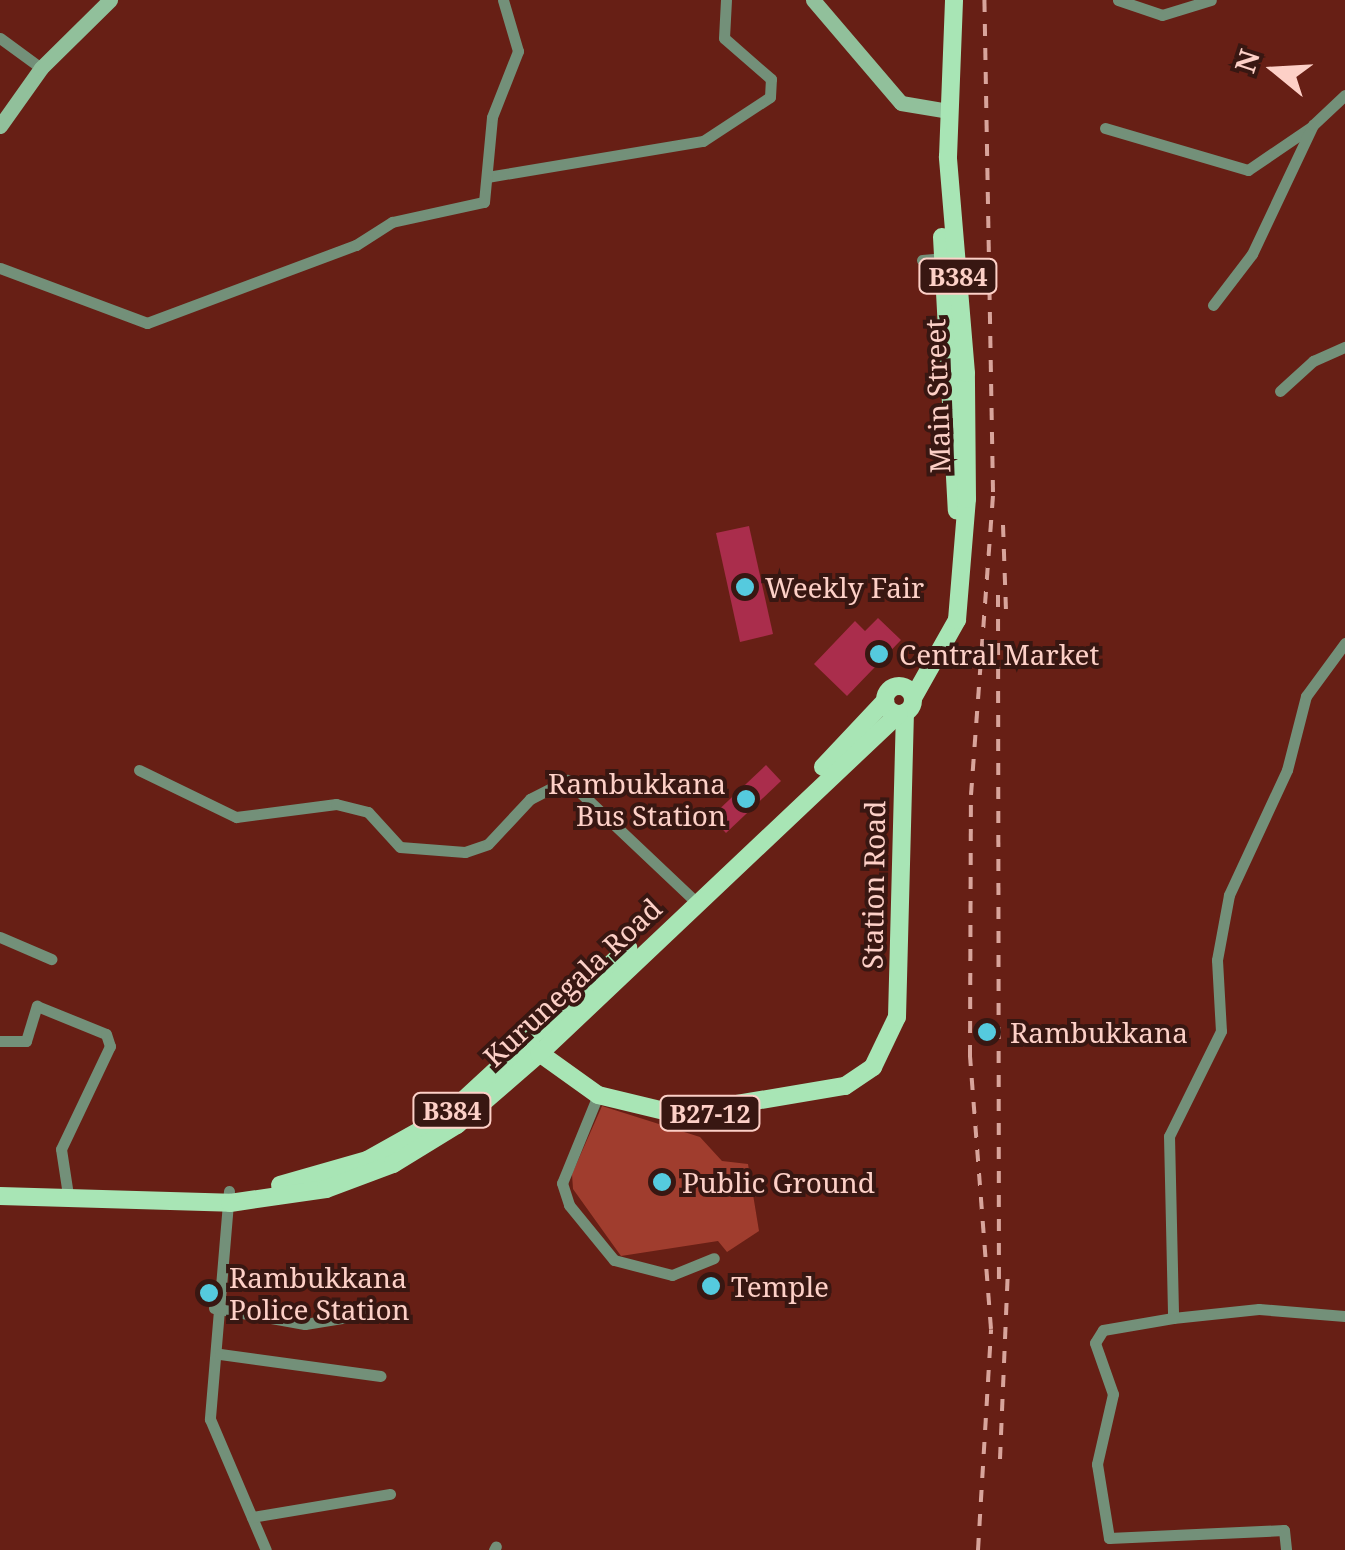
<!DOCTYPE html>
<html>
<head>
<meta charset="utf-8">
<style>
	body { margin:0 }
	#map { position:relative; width:1345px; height:1550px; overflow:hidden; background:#671f15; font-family:"Noto Serif",serif }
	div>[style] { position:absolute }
	.green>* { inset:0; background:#a03d2e }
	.building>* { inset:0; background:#aa2d4c }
	.street>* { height:11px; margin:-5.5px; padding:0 5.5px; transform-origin:5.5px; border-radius:5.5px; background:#739079 }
	.secondary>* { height:15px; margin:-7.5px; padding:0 7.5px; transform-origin:7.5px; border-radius:7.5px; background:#91c09b }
	.primary>* { height:18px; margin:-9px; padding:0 9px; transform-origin:9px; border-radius:9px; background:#a8e5b5 }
	.primary>.ring { margin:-9px; padding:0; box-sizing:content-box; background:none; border:18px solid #a8e5b5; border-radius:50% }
	.rail>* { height:4px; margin-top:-2px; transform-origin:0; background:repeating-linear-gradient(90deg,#d8a49b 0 12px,transparent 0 24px) }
	.dots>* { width:28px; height:28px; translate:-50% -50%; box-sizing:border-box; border:5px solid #381712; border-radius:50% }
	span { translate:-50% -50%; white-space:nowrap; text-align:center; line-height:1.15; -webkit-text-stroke:8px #381712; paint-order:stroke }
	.shield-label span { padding:2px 8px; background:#381712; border:2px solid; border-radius:8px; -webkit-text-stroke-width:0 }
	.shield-label { font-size:25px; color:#fdd0c7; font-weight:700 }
	.street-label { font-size:28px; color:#fdd0c7 }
	.poi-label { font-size:28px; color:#fdd0c7 }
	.left { translate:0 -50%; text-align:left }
	.right { translate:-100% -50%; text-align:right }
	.north { position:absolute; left:1225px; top:20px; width:100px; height:100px; -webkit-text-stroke:8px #381712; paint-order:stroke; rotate:288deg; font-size:28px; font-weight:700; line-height:40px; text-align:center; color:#fdd0c7 }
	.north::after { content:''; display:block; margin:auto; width:35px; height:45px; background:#fdd0c7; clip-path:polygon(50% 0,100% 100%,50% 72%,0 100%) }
</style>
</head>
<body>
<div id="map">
	<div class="green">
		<i style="clip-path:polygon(602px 1106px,700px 1137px,722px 1161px,748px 1164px,759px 1231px,727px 1252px,718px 1241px,621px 1256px,573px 1189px,572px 1174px)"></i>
	</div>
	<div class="building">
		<i style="clip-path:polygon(749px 526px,773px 634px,740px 642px,716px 533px)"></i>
		<i style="clip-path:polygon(878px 618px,901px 640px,847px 696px,814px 664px,855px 621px,865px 631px)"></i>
		<i style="clip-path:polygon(766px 765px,781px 781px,726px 833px,711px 817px)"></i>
	</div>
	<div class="street">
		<i style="left:1118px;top:0;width:46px;rotate:18.8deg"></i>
		<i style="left:1162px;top:15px;width:51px;rotate:-17deg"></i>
		<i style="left:0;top:38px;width:51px;rotate:36.2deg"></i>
		<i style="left:1105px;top:128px;width:149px;rotate:16.4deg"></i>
		<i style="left:1248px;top:170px;width:76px;rotate:-34.3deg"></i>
		<i style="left:487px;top:177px;width:219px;rotate:-9.5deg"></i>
		<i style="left:703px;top:141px;width:80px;rotate:-33.3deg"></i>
		<i style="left:770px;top:97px;width:18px;rotate:-87deg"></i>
		<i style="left:771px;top:79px;width:62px;rotate:-138.9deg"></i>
		<i style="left:724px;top:38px;width:38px;rotate:-87deg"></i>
		<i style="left:922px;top:260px;width:21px;rotate:-5deg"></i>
		<i style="left:0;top:268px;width:157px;rotate:20.5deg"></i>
		<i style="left:147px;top:323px;width:223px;rotate:-20.5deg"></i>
		<i style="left:356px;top:245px;width:43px;rotate:-32.6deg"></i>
		<i style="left:392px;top:222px;width:94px;rotate:-12.3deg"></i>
		<i style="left:484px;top:202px;width:85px;rotate:-84.6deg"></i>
		<i style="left:492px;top:117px;width:71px;rotate:-68.5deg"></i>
		<i style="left:518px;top:51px;width:53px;rotate:-106.4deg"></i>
		<i style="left:1213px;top:305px;width:64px;rotate:-52.6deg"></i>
		<i style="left:1252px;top:254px;width:143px;rotate:-64.7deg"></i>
		<i style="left:1313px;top:125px;width:44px;rotate:-43.2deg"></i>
		<i style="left:1280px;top:391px;width:45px;rotate:-42.3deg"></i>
		<i style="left:1313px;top:361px;width:35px;rotate:-24deg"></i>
		<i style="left:1345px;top:643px;width:66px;rotate:126.3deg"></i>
		<i style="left:1306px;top:696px;width:76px;rotate:104.4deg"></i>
		<i style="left:1287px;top:770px;width:138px;rotate:114.9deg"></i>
		<i style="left:1229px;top:895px;width:66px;rotate:100.5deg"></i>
		<i style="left:1217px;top:960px;width:71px;rotate:86.8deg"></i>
		<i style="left:1221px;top:1031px;width:117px;rotate:116.3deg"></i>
		<i style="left:1169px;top:1136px;width:182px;rotate:88.7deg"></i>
		<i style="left:1173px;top:1318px;width:86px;rotate:-6deg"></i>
		<i style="left:1259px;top:1309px;width:86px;rotate:4.7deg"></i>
		<i style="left:139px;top:770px;width:108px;rotate:25.9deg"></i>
		<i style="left:236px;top:817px;width:101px;rotate:-7.4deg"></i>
		<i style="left:336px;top:804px;width:33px;rotate:14deg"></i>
		<i style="left:368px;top:812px;width:47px;rotate:47.6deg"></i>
		<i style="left:400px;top:847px;width:65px;rotate:4.4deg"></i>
		<i style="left:465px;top:852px;width:24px;rotate:-19deg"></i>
		<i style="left:488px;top:844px;width:62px;rotate:-47deg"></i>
		<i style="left:530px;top:799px;width:42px;rotate:-27.2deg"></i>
		<i style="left:567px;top:780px;width:179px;rotate:43.4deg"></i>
		<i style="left:0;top:937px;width:56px;rotate:23.3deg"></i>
		<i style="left:0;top:1041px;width:26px"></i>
		<i style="left:26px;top:1041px;width:37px;rotate:-73deg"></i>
		<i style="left:37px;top:1006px;width:74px;rotate:22.1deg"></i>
		<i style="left:106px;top:1034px;width:13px;rotate:72deg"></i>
		<i style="left:110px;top:1046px;width:114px;rotate:115.4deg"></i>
		<i style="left:61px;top:1149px;width:47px;rotate:81.3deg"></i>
		<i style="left:598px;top:1095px;width:95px;rotate:112.2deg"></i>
		<i style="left:562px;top:1183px;width:23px;rotate:72deg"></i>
		<i style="left:569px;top:1205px;width:71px;rotate:50.7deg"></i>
		<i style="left:614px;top:1260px;width:60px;rotate:14.5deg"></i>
		<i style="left:672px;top:1275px;width:45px;rotate:-22deg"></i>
		<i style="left:229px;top:1191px;width:229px;rotate:94.8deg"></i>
		<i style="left:210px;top:1419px;width:142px;rotate:66.9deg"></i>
		<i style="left:214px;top:1308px;width:92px;rotate:10deg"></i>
		<i style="left:305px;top:1324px;width:62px;rotate:-9.3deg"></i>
		<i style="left:1173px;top:1318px;width:71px;rotate:170.3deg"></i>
		<i style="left:1103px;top:1330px;width:15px;rotate:122deg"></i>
		<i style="left:1095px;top:1343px;width:54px;rotate:70.6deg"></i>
		<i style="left:1113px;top:1394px;width:72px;rotate:102.9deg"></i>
		<i style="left:1097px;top:1464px;width:75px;rotate:80.8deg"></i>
		<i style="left:1109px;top:1538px;width:175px;rotate:-2.6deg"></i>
		<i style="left:1284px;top:1530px;width:20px;rotate:84deg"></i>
		<i style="left:220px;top:1354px;width:162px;rotate:7.8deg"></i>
		<i style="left:252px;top:1517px;width:140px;rotate:-9.5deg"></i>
		<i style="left:494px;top:1550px;width:4px;rotate:-63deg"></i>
	</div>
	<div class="secondary">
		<i style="left:813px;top:0;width:135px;rotate:49.5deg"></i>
		<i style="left:901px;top:103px;width:49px;rotate:9.5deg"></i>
		<i style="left:0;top:126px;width:71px;rotate:-54.7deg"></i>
		<i style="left:41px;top:68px;width:97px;rotate:-44.6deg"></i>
	</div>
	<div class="primary">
		<i style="left:942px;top:237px;width:274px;rotate:86.9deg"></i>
		<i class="ring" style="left:885px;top:686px;width:10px;height:10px"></i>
		<i style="left:913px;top:698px;width:90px;rotate:-60.6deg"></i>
		<i style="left:957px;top:620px;width:121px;rotate:-85.3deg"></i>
		<i style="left:967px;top:499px;width:126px;rotate:-90.5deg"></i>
		<i style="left:966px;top:373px;width:217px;rotate:-94.8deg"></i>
		<i style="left:948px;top:157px;width:157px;rotate:-87.8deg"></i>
		<i style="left:823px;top:767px;width:91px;rotate:-46.8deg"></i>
		<i style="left:531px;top:1047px;width:82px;rotate:35.6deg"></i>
		<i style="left:598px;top:1095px;width:81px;rotate:13.5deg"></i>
		<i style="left:677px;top:1114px;width:170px;rotate:-9.5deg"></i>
		<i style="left:845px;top:1086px;width:34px;rotate:-34deg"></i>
		<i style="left:873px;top:1067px;width:55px;rotate:-64.4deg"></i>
		<i style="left:897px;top:1017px;width:304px;rotate:-88.5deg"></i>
		<i style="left:280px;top:1185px;width:91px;rotate:-16deg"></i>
		<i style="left:367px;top:1160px;width:90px;rotate:-29.1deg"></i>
		<i style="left:446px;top:1116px;width:248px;rotate:-42.7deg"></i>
		<i style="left:0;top:1196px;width:230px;rotate:1.7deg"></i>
		<i style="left:230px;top:1203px;width:97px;rotate:-8.3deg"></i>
		<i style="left:326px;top:1189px;width:72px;rotate:-20.5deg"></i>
		<i style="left:393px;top:1164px;width:75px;rotate:-31.4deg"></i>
		<i style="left:457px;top:1125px;width:108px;rotate:-40.9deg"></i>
		<i style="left:539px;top:1054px;width:495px;rotate:-43.4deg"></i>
	</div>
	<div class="rail">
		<i style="left:1003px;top:525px;width:85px;rotate:88deg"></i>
		<i style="left:998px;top:595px;width:690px;rotate:89.92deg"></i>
		<i style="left:1000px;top:1459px;width:189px;rotate:-87.6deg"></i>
		<i style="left:978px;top:1550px;width:221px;rotate:-86.6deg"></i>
		<i style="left:991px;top:1329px;width:273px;rotate:-94.4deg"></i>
		<i style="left:970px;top:1057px;width:262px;rotate:-89.8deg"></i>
		<i style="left:971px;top:795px;width:304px;rotate:-85.8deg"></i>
		<i style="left:993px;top:492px;width:492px;rotate:-91deg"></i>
	</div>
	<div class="dots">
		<i style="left:745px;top:587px;background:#55cade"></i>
		<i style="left:879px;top:654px;background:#55cade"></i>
		<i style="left:746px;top:799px;background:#55cade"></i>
		<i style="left:987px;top:1032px;background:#55cade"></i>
		<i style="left:662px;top:1182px;background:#55cade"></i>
		<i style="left:711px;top:1286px;background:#55cade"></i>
		<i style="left:209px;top:1293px;background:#55cade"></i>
	</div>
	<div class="shield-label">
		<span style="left:958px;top:276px">B384</span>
		<span style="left:452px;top:1110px">B384</span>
		<span style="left:710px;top:1113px">B27-12</span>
	</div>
	<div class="street-label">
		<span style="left:937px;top:396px;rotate:-92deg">Main Street</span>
		<span style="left:873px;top:885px;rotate:-89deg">Station Road</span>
		<span style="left:572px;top:982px;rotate:-43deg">Kurunegala Road</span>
	</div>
	<div class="poi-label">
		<span class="left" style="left:765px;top:587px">Weekly Fair</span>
		<span class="left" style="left:899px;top:654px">Central Market</span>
		<span class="right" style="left:726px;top:799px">Rambukkana<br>Bus Station</span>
		<span class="left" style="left:1010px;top:1032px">Rambukkana</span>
		<span class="left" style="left:682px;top:1182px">Public Ground</span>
		<span class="left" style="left:229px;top:1293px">Rambukkana<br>Police Station</span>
		<span class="left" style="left:731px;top:1286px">Temple</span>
	</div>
	<div class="north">N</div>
</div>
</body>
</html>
